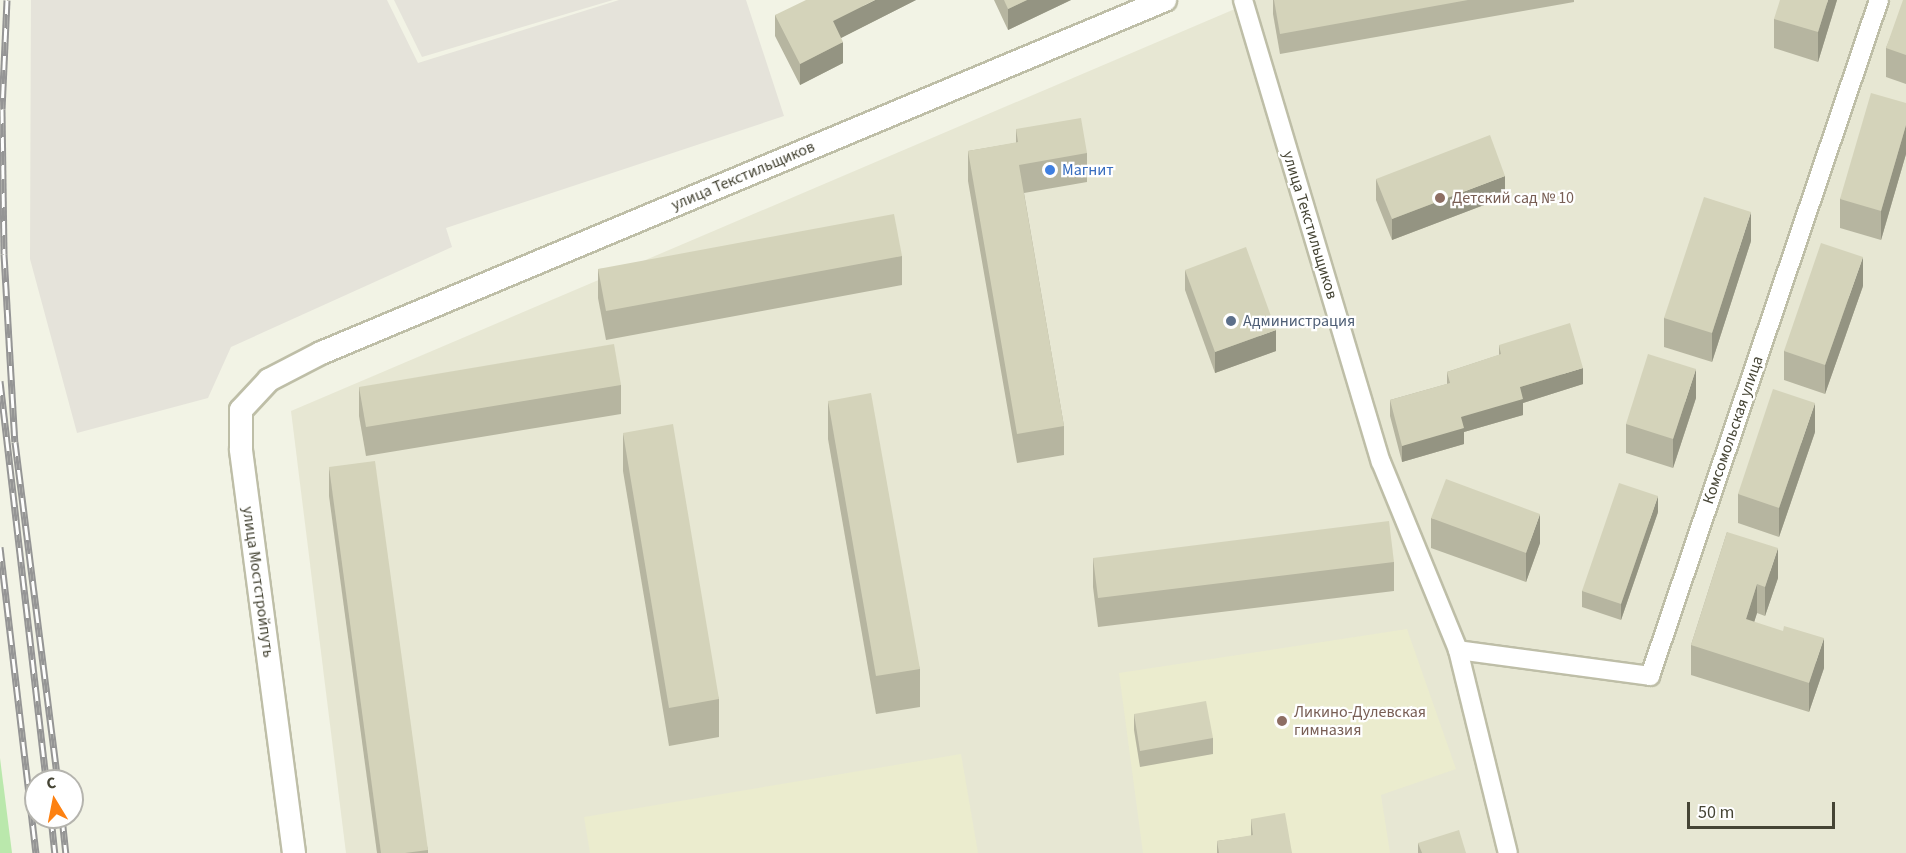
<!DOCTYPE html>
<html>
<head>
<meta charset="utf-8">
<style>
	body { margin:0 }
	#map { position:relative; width:1906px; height:853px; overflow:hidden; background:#f2f3e5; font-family:"Source Sans 3",sans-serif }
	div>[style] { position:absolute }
	.residential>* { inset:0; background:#e7e7d3 }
	.industrial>* { inset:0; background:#e5e3da }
	.education>* { inset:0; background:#ebecce }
	.green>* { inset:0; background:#bae8ac }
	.roads { filter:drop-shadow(2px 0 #bebea7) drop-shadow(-2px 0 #bebea7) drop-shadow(0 2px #bebea7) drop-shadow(0 -2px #bebea7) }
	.minor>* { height:18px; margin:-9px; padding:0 9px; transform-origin:9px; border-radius:9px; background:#fff }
	.tertiary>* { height:22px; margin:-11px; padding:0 11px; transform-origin:11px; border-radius:11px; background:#fff }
	.rail>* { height:7px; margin-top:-3.5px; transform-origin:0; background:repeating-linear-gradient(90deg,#fff 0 14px,#959595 0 28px); box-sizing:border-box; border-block:2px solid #959595 }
	.wall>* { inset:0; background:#b6b5a0 }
	.shaded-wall>* { inset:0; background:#949482 }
	.building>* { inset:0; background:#d4d3ba }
	.dots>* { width:16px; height:16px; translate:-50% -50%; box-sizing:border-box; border:3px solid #fff; border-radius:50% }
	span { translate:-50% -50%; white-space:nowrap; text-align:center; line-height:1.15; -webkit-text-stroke:4.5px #fff; paint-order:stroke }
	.shop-label { font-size:16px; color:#366cbe }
	.left { translate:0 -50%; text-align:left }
	.street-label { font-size:16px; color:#454434 }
	.education-label { font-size:16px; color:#785e54 }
	.service-label { font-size:16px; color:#4e5e75 }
	.north { position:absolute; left:24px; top:769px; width:60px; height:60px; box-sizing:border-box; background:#fff; border:2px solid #b5b4ae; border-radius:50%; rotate:350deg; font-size:16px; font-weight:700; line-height:24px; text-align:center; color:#454434 }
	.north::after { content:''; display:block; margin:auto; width:21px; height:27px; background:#fd8111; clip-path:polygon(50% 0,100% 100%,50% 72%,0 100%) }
	.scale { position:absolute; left:1687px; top:802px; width:148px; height:27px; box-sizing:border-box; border:3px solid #454434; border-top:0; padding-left:8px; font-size:18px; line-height:21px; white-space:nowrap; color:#454434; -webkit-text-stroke:4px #fff; paint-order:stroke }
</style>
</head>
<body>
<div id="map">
	<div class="residential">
		<i style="clip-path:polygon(1256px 0,1906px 0,1906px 853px,346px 853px,291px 411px)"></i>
	</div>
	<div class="industrial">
		<i style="clip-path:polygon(31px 0,387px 0,418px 63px,619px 0,746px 0,784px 116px,446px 228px,452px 247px,231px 347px,208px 398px,77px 433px,30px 259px)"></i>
		<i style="clip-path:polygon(394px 0,613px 0,422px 57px)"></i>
	</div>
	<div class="education">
		<i style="clip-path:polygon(1407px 629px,1456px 769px,1381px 795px,1390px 853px,1143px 853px,1119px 673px)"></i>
		<i style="clip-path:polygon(961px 754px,978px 853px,590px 853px,584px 817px)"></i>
	</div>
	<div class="green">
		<i style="clip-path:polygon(0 758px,12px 853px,0 853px)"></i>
	</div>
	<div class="roads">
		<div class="minor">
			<i style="left:1243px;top:0;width:482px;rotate:73.4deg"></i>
			<i style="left:1381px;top:462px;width:203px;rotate:67.7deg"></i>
			<i style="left:1458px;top:650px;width:209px;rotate:76.2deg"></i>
			<i style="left:1458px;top:650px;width:194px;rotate:7.7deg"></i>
			<i style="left:1650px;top:676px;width:714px;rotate:-71.29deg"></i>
		</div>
		<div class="tertiary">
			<i style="left:294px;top:853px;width:407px;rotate:-97.5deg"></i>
			<i style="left:241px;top:449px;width:39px;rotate:-90deg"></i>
			<i style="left:241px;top:410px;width:41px;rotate:-47deg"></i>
			<i style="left:269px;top:380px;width:59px;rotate:-27.4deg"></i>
			<i style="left:321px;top:353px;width:915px;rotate:-22.7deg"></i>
		</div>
	</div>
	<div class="rail">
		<i style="left:7px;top:0;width:109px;rotate:92.6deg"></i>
		<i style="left:2px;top:109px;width:145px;rotate:89.2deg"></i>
		<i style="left:4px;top:254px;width:188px;rotate:86.7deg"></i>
		<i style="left:15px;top:442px;width:342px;rotate:82.8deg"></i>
		<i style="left:0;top:381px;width:403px;rotate:83.4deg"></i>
		<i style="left:0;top:547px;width:308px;rotate:83.3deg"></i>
		<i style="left:51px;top:817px;width:36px;rotate:84deg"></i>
		<i style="left:62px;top:817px;width:36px;rotate:84deg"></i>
	</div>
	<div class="wall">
		<i style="clip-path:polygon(916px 0,841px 38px,843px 63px,800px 85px,775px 36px,775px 15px)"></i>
		<i style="clip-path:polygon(994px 0,1071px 0,1008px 30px)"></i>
		<i style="clip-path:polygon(1273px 0,1574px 0,1574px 2px,1280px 54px,1273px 14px)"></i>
		<i style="clip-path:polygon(1837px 0,1818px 62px,1774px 48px,1774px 19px)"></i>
		<i style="clip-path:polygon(1906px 0,1906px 84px,1886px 77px,1886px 48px)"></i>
		<i style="clip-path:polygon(1906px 103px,1906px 154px,1881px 240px,1840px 228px,1840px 199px)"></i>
		<i style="clip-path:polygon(1016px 129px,1087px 153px,1087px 182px,1024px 193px,1064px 426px,1064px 455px,1017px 463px,968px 181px,968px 151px,1016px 143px)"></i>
		<i style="clip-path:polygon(1376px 179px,1505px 197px,1392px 240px,1376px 200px)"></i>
		<i style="clip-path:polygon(1751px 241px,1712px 362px,1664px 347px,1664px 318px)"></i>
		<i style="clip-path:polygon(902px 256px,902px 285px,606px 340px,598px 298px,598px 269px)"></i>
		<i style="clip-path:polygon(1185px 270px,1276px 351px,1215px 373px,1185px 290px)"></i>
		<i style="clip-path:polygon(1863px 286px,1825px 394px,1784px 380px,1784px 351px)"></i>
		<i style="clip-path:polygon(1499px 345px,1583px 384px,1523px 403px,1523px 415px,1464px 432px,1464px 444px,1402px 462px,1390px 416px,1390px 400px,1447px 384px,1447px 372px,1499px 355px)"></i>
		<i style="clip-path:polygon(621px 385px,621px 414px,366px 456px,359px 416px,359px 387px)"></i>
		<i style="clip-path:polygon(1696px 398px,1673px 468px,1626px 453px,1626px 424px)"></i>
		<i style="clip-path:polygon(828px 401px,920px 669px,920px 707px,876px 714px,828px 439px)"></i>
		<i style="clip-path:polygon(1815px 432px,1779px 537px,1738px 523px,1738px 494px)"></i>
		<i style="clip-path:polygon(623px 433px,719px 699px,719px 737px,669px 746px,623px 471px)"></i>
		<i style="clip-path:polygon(329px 467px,428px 850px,428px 853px,377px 853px,329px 496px)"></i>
		<i style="clip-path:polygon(1658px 512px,1621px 620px,1582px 607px,1582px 591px)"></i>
		<i style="clip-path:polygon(1431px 518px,1540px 543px,1526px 582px,1431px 548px)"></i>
		<i style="clip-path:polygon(1727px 532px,1778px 578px,1765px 616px,1757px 613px,1754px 622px,1824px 668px,1809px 712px,1691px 675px,1691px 645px)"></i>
		<i style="clip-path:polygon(1093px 558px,1394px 562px,1394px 591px,1098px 627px,1093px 587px)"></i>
		<i style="clip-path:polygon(1134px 714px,1213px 738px,1213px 754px,1140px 767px,1134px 730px)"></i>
		<i style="clip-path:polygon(1251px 819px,1292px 853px,1217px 853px,1217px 841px,1251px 836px)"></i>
		<i style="clip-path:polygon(1418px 843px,1466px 853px,1418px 853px)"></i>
	</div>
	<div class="shaded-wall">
		<i style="clip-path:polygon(875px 0,916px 0,833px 42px,833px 21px)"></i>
		<i style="clip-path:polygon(1027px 0,1071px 0,1008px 30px,1008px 9px)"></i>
		<i style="clip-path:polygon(1828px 0,1837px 0,1818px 62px,1818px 32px)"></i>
		<i style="clip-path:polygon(843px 42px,843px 63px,800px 85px,800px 64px)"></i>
		<i style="clip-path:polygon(1906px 125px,1906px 154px,1881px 240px,1881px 211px)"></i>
		<i style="clip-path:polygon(1505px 176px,1505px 197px,1392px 240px,1392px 219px)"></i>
		<i style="clip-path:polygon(1751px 212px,1751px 241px,1712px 362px,1712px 333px)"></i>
		<i style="clip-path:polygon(1863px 257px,1863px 286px,1825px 394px,1825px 365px)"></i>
		<i style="clip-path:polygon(1276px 330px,1276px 351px,1215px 373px,1215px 352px)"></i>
		<i style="clip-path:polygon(1583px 368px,1583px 384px,1523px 403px,1523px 415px,1464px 432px,1464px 444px,1402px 462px,1402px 446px,1520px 387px)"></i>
		<i style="clip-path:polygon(1696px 369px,1696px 398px,1673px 468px,1673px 439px)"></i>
		<i style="clip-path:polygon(1815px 403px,1815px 432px,1779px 537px,1779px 508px)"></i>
		<i style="clip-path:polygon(1658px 496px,1658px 512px,1621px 620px,1621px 604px)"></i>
		<i style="clip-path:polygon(1540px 514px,1540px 543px,1526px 582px,1526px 553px)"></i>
		<i style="clip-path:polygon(1778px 548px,1778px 578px,1765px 616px,1765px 587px)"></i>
		<i style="clip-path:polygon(1757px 584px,1757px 613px,1746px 648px,1746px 619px)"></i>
		<i style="clip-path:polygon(1824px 638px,1824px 668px,1809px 712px,1809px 683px)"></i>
	</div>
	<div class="building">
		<i style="clip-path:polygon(806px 0,875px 0,833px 21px,843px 42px,800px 64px,775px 15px)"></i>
		<i style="clip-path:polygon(1004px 0,1027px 0,1008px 9px)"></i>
		<i style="clip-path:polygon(1274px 0,1468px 0,1280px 34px)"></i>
		<i style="clip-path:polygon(1780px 0,1828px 0,1818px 32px,1774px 19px)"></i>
		<i style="clip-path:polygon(1903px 0,1906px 0,1906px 55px,1886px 48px)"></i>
		<i style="clip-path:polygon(1871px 93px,1906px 103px,1906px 125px,1881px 211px,1840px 199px)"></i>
		<i style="clip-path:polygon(1081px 118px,1087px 153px,1019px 165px,1064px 426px,1017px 434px,968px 151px,1018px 142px,1016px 129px)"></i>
		<i style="clip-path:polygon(1490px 135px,1505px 176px,1392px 219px,1376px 179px)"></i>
		<i style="clip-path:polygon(1704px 197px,1751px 212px,1712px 333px,1664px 318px)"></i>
		<i style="clip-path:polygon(894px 214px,902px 256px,606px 311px,598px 269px)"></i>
		<i style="clip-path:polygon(1821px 243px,1863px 257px,1825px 365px,1784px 351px)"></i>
		<i style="clip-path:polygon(1246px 247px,1276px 330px,1215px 352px,1185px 270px)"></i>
		<i style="clip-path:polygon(1570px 323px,1583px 368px,1520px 387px,1523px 399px,1461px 417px,1464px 428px,1402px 446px,1390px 400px,1450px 383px,1447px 372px,1501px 354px,1499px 345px)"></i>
		<i style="clip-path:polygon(614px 344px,621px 385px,366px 427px,359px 387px)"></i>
		<i style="clip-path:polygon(1648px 354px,1696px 369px,1673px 439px,1626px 424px)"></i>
		<i style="clip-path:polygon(1773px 389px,1815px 403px,1779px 508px,1738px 494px)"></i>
		<i style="clip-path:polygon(871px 393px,920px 669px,876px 676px,828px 401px)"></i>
		<i style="clip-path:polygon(673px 424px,719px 699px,669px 708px,623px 433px)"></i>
		<i style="clip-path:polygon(375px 461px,428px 850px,405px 853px,381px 853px,329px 467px)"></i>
		<i style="clip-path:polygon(1446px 479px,1540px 514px,1526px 553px,1431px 518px)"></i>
		<i style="clip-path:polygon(1619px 483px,1658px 496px,1621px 604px,1582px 591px)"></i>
		<i style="clip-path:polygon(1389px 521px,1394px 562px,1098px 598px,1093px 558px)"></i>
		<i style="clip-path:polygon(1727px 532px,1778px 548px,1765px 587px,1757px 584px,1746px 619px,1783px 631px,1784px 626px,1824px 638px,1809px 683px,1691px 645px)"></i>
		<i style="clip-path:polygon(1206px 701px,1213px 738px,1140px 751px,1134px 714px)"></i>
		<i style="clip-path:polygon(1285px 813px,1292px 853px,1219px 853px,1217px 841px,1253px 835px,1251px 819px)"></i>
		<i style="clip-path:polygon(1459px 830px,1466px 853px,1422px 853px,1418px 843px)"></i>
	</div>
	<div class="dots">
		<i style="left:1050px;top:170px;background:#3f7fe0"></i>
		<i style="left:1440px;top:198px;background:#8d6e63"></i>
		<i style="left:1231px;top:321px;background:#5c6f8a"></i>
		<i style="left:1282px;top:721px;background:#8d6e63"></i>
	</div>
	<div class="shop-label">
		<span class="left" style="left:1062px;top:170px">Магнит</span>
	</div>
	<div class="street-label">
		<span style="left:743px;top:176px;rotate:-23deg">улица Текстильщиков</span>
		<span style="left:1310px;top:225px;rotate:73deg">улица Текстильщиков</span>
		<span style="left:1733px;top:430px;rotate:-71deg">Комсомольская улица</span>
		<span style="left:258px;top:582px;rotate:82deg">улица Мостстройпуть</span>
	</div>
	<div class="education-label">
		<span class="left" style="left:1452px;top:198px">Детский сад № 10</span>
		<span class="left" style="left:1294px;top:721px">Ликино-Дулевская<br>гимназия</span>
	</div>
	<div class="service-label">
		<span class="left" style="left:1243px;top:321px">Администрация</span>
	</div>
	<div class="north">С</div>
	<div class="scale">50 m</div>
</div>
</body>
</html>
